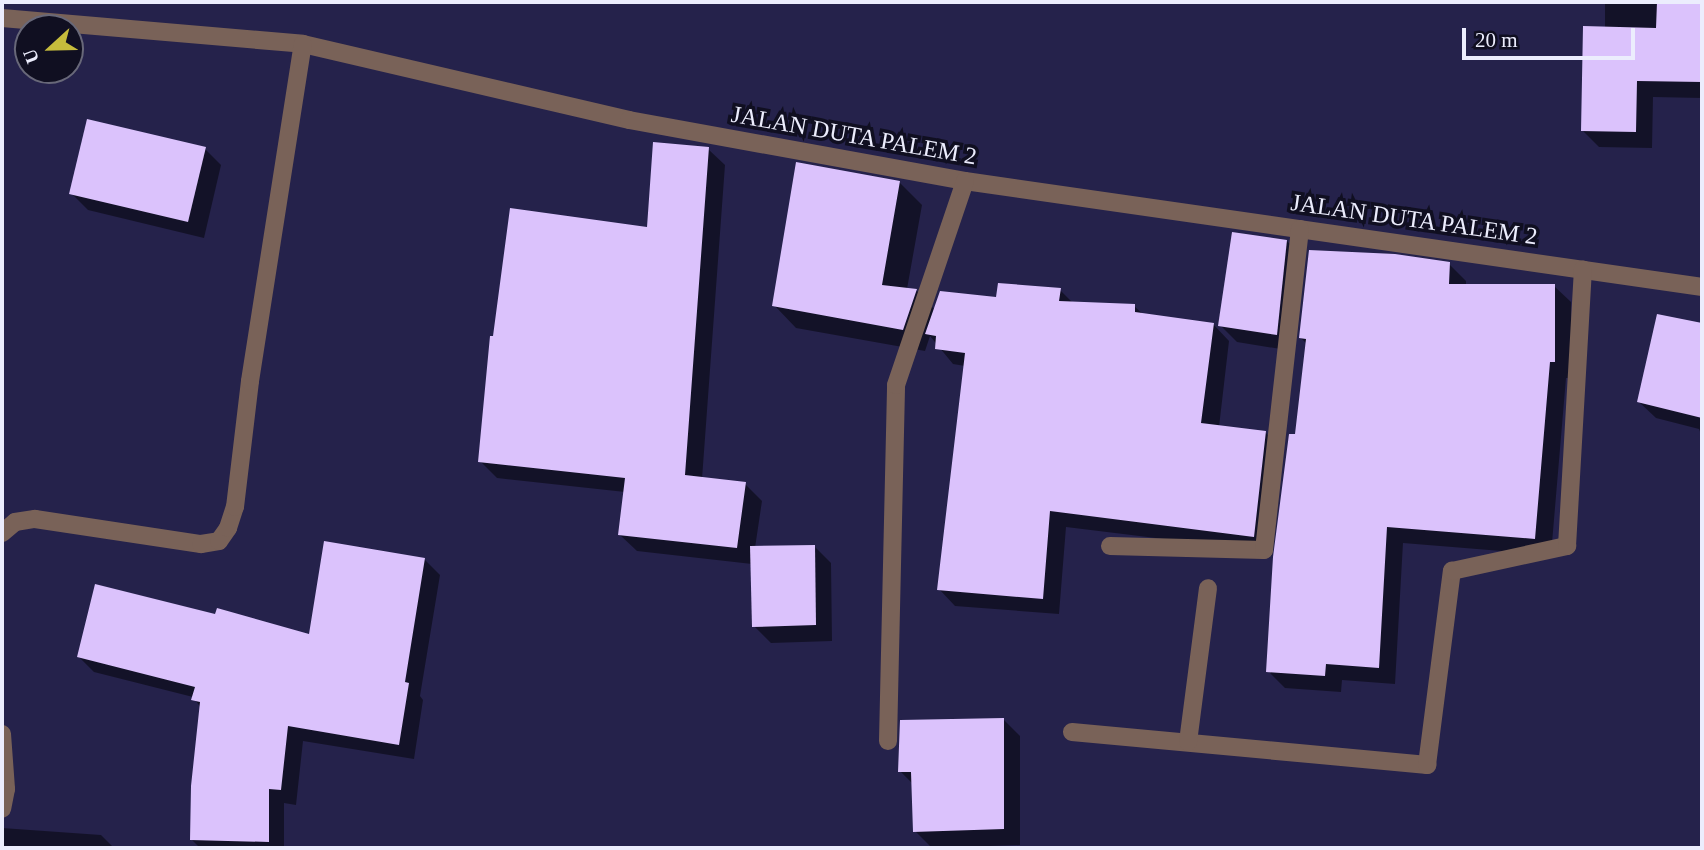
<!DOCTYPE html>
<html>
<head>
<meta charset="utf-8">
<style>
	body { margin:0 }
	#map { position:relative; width:1704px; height:850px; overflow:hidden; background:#25224b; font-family:Georgia,serif }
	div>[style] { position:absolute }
	.shadow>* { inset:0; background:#0007 }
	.building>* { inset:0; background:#dbc2fc }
	.minor>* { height:18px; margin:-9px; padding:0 9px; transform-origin:9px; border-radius:9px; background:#796258 }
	span { translate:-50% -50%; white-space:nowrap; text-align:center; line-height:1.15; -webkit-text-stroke:7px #100f21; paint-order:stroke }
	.street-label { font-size:24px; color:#ecedfd }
	.frame { position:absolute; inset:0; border:4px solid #ecedfd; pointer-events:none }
	.north { position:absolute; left:14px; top:14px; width:70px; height:70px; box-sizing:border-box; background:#100f21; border:2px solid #686879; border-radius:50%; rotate:248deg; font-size:19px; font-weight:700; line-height:28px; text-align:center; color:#ecedfd }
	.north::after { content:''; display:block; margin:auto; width:24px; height:32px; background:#c6bc3c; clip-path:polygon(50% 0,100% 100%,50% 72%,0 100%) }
	.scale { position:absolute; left:1462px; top:28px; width:173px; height:32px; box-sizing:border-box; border:4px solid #ecedfd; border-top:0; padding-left:9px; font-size:21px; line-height:24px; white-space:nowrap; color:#ecedfd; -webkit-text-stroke:5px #100f21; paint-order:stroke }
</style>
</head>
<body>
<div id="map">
	<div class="shadow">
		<i style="clip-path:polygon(1605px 2px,1702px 2px,1702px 98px,1653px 97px,1652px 148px,1599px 147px,1582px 130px,1605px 28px)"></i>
		<i style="clip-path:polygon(205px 149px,221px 165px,204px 238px,88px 210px,71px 193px)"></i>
		<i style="clip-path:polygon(708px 149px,725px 165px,702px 479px,745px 484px,762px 501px,755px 548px,814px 546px,831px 563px,832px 641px,771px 643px,754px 626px,752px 564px,637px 551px,620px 535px,625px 492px,497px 478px,480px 461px)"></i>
		<i style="clip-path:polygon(899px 182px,922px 205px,907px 289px,916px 290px,935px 310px,1060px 290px,1073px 303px,1134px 306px,1144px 315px,1213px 324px,1229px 341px,1219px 427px,1265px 432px,1281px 449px,1270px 552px,1066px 527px,1059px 614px,955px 606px,939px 589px,965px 366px,953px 364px,930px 336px,925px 351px,796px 328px,774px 305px)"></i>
		<i style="clip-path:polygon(1287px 241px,1303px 258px,1293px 351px,1237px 342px,1220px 325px)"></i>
		<i style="clip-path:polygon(1449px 264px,1466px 281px,1466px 286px,1554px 286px,1571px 302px,1571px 378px,1566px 378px,1551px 555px,1403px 543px,1395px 684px,1342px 680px,1341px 692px,1285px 688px,1268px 671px,1307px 344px,1301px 338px)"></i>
		<i style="clip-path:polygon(1659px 316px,1702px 325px,1702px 437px,1699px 429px,1656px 418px,1639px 402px)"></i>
		<i style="clip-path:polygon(424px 559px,440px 575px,420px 696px,423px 700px,414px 759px,303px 741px,296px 805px,284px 803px,284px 848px,200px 848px,192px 840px,201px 708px,193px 697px,94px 672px,79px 657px,216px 616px,310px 636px)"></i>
		<i style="clip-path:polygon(1004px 720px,1020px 736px,1020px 845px,932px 848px,915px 831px,913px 784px,900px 771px)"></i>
		<i style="clip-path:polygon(2px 828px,101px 835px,114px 848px,2px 848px)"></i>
	</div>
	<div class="building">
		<i style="clip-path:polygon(1657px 2px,1702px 2px,1702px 82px,1637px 81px,1636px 132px,1581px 131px,1583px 26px,1656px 28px)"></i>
		<i style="clip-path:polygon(87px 119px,206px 147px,188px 222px,69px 194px)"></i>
		<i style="clip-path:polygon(653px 142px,709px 147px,685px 475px,746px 482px,737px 548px,618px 535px,625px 478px,478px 462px,490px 336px,493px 336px,510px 208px,647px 227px)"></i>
		<i style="clip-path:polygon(796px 162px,900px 181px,882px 285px,917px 289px,903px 330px,772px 306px)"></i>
		<i style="clip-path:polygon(1232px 232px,1287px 240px,1277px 335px,1218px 326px)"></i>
		<i style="clip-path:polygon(1309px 250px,1395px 254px,1450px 262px,1449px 284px,1555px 284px,1555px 362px,1550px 362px,1535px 539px,1387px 527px,1379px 668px,1326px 664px,1325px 676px,1266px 672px,1273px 557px,1289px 434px,1295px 434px,1306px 339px,1299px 338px)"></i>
		<i style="clip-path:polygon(998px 283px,1061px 288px,1059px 301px,1135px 304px,1135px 312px,1214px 323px,1201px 423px,1266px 431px,1254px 537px,1050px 511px,1043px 599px,937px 590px,965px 353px,935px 349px,936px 336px,925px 334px,940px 291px,996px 297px)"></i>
		<i style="clip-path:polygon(1657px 314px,1702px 323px,1702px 418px,1637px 402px)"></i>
		<i style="clip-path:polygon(324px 541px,425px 558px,405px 682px,409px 683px,399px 745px,288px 726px,281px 790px,269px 789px,269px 842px,190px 840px,191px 786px,200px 702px,191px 700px,195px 687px,77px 657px,95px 584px,215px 614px,217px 608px,309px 634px)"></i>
		<i style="clip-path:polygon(815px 545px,816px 625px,752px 627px,750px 546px)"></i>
		<i style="clip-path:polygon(1004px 718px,1004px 829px,913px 832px,911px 772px,898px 772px,900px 720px)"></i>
	</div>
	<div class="minor">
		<i style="left:2px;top:18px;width:302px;rotate:4.9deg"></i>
		<i style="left:303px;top:44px;width:335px;rotate:13.1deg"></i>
		<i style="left:629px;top:120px;width:341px;rotate:10.3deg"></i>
		<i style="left:965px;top:181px;width:745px;rotate:8.18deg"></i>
		<i style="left:2px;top:533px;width:17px;rotate:-40deg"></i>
		<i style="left:15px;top:522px;width:20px;rotate:-9deg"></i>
		<i style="left:35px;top:519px;width:168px;rotate:8.6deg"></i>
		<i style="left:201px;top:544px;width:18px;rotate:-9deg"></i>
		<i style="left:219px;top:541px;width:16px;rotate:-55deg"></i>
		<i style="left:228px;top:528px;width:22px;rotate:-72deg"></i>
		<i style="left:235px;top:507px;width:127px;rotate:-83.2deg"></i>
		<i style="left:250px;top:381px;width:341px;rotate:-81.1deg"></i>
		<i style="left:1110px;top:546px;width:154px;rotate:1.5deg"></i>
		<i style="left:1264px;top:550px;width:323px;rotate:-83.6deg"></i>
		<i style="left:1072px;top:732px;width:357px;rotate:5.3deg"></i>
		<i style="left:1427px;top:765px;width:196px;rotate:-82.7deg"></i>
		<i style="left:1452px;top:571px;width:118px;rotate:-12.3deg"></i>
		<i style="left:1567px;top:546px;width:277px;rotate:-86.7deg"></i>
		<i style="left:2px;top:734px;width:55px;rotate:85.8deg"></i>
		<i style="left:6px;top:789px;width:20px;rotate:101deg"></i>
		<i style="left:888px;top:741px;width:356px;rotate:-88.7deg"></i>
		<i style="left:896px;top:385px;width:215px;rotate:-71.3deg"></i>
		<i style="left:1188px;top:742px;width:155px;rotate:-82.6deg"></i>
	</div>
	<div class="street-label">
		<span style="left:854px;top:136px;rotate:10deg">JALAN DUTA PALEM 2</span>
		<span style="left:1414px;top:220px;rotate:8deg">JALAN DUTA PALEM 2</span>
	</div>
	<div class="frame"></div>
	<div class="north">U</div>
	<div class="scale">20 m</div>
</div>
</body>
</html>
